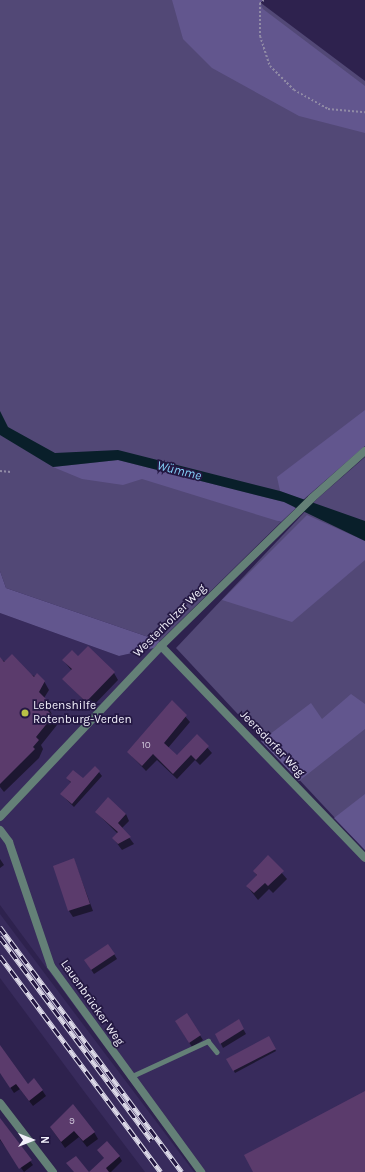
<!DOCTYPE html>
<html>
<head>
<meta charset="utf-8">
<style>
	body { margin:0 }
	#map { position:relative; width:365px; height:1172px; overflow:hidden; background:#2e224e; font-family:Karla,sans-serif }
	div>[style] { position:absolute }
	.built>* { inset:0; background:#382b5c }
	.green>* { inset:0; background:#524876 }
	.forest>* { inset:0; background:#62568e }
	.water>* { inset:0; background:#091f2a }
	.shadow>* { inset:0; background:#0007 }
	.building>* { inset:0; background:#5b3b6c }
	.path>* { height:2px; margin-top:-1px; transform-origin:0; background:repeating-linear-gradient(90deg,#908aa5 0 2px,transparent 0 4px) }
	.lane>* { height:4.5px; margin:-2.25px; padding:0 2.25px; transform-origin:2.25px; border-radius:2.25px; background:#648077 }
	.street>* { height:8px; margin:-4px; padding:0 4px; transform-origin:4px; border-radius:4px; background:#648077 }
	.rail>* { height:4.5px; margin-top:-2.25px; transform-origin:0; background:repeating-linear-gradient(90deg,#241843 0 9px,#dcd9e8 0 18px); box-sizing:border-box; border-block:1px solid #dcd9e8 }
	.dots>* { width:11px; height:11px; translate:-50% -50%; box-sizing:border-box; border:2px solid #241843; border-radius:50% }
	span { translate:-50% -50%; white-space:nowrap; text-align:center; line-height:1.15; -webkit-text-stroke:3.5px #241843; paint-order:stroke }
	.number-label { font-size:10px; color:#ccc2d6 }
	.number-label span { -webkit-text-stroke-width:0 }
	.street-label { font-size:12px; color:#f1effa }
	.poi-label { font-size:12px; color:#f1effa }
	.left { translate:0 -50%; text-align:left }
	.water-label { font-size:13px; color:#84d1f9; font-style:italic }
	.north { position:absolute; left:12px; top:1120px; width:40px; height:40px; -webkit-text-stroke:3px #241843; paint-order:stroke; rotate:90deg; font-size:11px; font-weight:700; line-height:16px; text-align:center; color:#f1effa }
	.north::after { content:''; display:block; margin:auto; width:14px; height:18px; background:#f1effa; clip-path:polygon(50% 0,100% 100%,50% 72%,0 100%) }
</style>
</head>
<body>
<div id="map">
	<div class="built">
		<i style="clip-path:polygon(0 613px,119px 656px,161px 646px,365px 860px,365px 1172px,197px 1172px,0 905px)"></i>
		<i style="clip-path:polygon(0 914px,158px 1124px,194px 1172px,145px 1172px,83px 1090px,0 978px)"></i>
	</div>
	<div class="green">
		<i style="clip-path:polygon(0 0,257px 0,365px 81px,365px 443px,278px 521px,281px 522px,160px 641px,6px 588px,0 571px)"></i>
		<i style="clip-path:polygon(365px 457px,365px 850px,176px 648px,317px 499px)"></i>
	</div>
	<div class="forest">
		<i style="clip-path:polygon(172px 0,264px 0,260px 3px,263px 9px,365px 86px,365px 133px,299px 116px,212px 68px,183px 39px)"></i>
		<i style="clip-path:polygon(365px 410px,365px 446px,303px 500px,280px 491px,277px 477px)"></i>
		<i style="clip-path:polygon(118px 460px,284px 502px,296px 508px,281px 522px,142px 479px,123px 485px,82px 479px,53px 467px)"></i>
		<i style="clip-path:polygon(307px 515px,365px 541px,365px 560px,292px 622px,222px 600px)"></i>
		<i style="clip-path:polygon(0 571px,6px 588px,160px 641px,154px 648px,119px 656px,0 613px)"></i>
		<i style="clip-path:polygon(351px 694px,365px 704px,365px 729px,299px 781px,261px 741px,311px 703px,322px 719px)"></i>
		<i style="clip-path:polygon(365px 794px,365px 850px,334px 818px)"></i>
	</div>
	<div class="water">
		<i style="clip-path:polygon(0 411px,8px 427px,55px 453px,118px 450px,280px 491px,365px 521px,365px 541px,284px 502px,118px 460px,53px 467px,0 435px)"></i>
	</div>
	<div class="shadow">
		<i style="clip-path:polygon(78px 658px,114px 673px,118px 680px,91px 708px,64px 679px,72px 671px,63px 660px)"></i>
		<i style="clip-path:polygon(0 659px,44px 681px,49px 690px,44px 698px,57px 725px,41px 745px,43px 749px,39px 758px,4px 792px,0 787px)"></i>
		<i style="clip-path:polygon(172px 701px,190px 722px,168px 748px,177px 757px,197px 736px,212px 753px,200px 765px,195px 760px,177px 779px,157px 760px,146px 771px,128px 752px)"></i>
		<i style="clip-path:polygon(95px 767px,102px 776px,74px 807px,61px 794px,71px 783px,67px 778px,83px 780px)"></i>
		<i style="clip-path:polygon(96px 812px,126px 814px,129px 821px,122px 828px,134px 844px,122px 850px,113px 838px,118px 834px)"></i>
		<i style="clip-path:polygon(268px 857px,287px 879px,273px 893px,269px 889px,258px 900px,247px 886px,257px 876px,254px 871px)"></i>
		<i style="clip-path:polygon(0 859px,4px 865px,0 868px)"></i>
		<i style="clip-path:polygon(74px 860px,93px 911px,73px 917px,69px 911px)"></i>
		<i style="clip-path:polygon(114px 954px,117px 959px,94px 974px,88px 965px)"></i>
		<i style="clip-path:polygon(187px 1015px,203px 1040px,192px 1047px,176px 1022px)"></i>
		<i style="clip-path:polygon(238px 1020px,246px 1034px,223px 1048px,216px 1034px)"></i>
		<i style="clip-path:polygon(269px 1038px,276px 1051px,235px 1073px,227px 1059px)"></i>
		<i style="clip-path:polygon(0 1049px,28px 1085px,42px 1090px,46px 1096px,33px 1106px,20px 1089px,14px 1093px,0 1072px)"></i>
		<i style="clip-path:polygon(0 1120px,33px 1165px,24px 1172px,0 1140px)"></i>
		<i style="clip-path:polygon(51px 1128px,94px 1132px,98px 1139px,87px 1147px,79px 1137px,65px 1148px)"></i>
		<i style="clip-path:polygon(98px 1150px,119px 1156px,122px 1161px,111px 1172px,90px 1172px,105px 1159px)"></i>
	</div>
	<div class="building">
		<i style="clip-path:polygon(88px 646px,115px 672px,86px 702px,62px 679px,72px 669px,62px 660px,72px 650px,78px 656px)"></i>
		<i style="clip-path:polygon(12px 654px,34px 677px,37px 673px,45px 681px,39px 692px,48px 701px,43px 706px,53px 716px,36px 737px,39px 740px,33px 747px,35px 749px,0 784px,0 657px,4px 662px)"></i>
		<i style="clip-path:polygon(172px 700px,187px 715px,164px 743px,177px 755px,197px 734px,209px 746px,196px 760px,191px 755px,173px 774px,153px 754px,142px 766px,127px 752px)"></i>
		<i style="clip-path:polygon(95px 766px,100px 771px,72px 804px,60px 794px,71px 782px,66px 778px,73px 770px,83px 778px)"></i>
		<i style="clip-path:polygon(108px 797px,126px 814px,118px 823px,131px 837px,118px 844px,112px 838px,118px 832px,95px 812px)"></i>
		<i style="clip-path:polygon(268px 855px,284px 871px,268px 886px,265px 883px,254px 893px,246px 886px,257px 875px,253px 871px)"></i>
		<i style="clip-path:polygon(74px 858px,90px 904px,68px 911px,53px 866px)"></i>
		<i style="clip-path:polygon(108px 944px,115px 954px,91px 970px,84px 960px)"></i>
		<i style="clip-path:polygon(187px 1013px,201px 1035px,189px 1043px,175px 1021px)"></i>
		<i style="clip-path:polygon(239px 1019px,244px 1029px,220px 1044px,215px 1034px)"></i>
		<i style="clip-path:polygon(269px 1036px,276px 1049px,233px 1071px,226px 1059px)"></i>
		<i style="clip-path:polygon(0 1045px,28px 1084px,34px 1078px,43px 1090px,29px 1101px,16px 1084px,10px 1088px,0 1073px)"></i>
		<i style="clip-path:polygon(365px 1091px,365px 1172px,253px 1172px,244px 1155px)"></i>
		<i style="clip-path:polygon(73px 1104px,95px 1132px,83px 1141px,74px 1131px,61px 1142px,50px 1127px)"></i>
		<i style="clip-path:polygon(0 1118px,32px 1160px,19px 1169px,0 1139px)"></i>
		<i style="clip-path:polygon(107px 1141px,120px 1156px,106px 1168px,109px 1172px,89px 1172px,104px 1158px,97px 1150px)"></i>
		<i style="clip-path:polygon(76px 1156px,89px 1172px,74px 1172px,66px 1163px)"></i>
	</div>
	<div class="path">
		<i style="left:264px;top:0;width:5px;rotate:143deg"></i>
		<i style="left:260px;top:3px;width:33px;rotate:90deg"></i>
		<i style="left:260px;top:36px;width:32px;rotate:72deg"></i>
		<i style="left:270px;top:66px;width:34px;rotate:45deg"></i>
		<i style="left:294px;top:90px;width:39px;rotate:29deg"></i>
		<i style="left:328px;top:109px;width:37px;rotate:5deg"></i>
		<i style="left:0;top:471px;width:11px;rotate:5deg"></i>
	</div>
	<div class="lane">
		<i style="left:130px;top:1077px;width:86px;rotate:-24.8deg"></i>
		<i style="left:208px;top:1041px;width:14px;rotate:51deg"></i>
	</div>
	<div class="street">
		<i style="left:161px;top:646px;width:294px;rotate:46.1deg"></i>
		<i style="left:0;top:817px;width:235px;rotate:-46.7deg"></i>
		<i style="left:161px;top:646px;width:211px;rotate:-44.4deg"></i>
		<i style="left:312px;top:498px;width:71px;rotate:-41.6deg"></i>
		<i style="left:0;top:830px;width:15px;rotate:53deg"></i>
		<i style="left:9px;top:842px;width:131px;rotate:71.3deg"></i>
		<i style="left:51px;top:966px;width:255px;rotate:53.9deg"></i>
		<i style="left:0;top:1103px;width:87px;rotate:52.5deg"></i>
	</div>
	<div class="rail">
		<i style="left:0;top:927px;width:305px;rotate:53.4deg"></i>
		<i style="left:0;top:937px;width:254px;rotate:53.3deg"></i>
		<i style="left:0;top:956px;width:269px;rotate:53.3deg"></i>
	</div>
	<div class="dots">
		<i style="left:25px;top:713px;background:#b9c046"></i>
	</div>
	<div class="number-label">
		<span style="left:146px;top:746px">10</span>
		<span style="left:72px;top:1122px">9</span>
	</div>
	<div class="street-label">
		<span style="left:170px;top:621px;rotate:-45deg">Westerholzer Weg</span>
		<span style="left:272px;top:744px;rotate:46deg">Jeersdorfer Weg</span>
		<span style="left:92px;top:1003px;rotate:55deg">Lauenbrücker Weg</span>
	</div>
	<div class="poi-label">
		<span class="left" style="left:33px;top:713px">Lebenshilfe<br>Rotenburg-Verden</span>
	</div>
	<div class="water-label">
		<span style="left:179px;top:471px;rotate:14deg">Wümme</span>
	</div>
	<div class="north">N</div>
</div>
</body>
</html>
